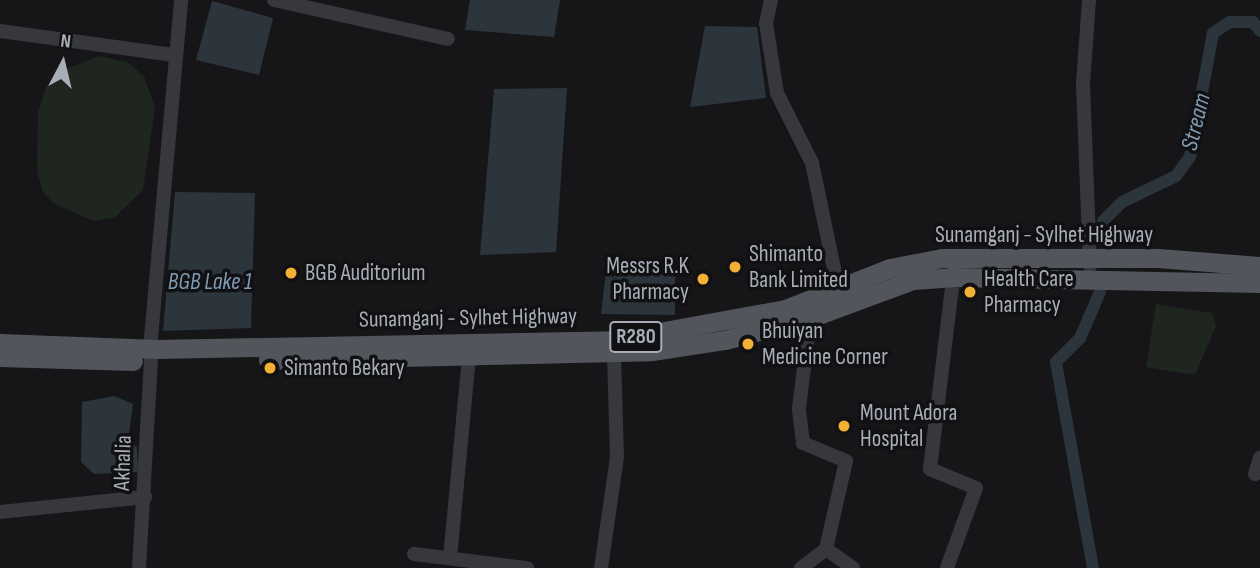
<!DOCTYPE html>
<html>
<head>
<meta charset="utf-8">
<style>
	body { margin:0 }
	#map { position:relative; width:1260px; height:568px; overflow:hidden; background:#161618; font-family:"Sofia Sans Condensed",sans-serif }
	div>[style] { position:absolute }
	.green>* { inset:0; background:#1e261f }
	.water>* { inset:0; background:#2c353c }
	.canal>* { height:12px; margin:-6px; padding:0 6px; transform-origin:6px; border-radius:6px; background:#2c353c }
	.minor>* { height:14px; margin:-7px; padding:0 7px; transform-origin:7px; border-radius:7px; background:#37383d }
	.major>* { height:19px; margin:-9.5px; padding:0 9.5px; transform-origin:9.5px; border-radius:9.5px; background:#53555c }
	.dots>* { width:19px; height:19px; translate:-50% -50%; box-sizing:border-box; border:4px solid #111113; border-radius:50% }
	span { translate:-50% -50%; white-space:nowrap; text-align:center; line-height:1.15; -webkit-text-stroke:7px #111113; paint-order:stroke }
	.shield-label span { padding:2px 5px; background:#111113; border:2px solid; border-radius:5px; -webkit-text-stroke-width:0 }
	.shield-label { font-size:21px; color:#a8adb8; font-weight:700 }
	.street-label { font-size:23px; color:#a8adb8 }
	.poi-label { font-size:23px; color:#a8adb8 }
	.left { translate:0 -50%; text-align:left }
	.right { translate:-100% -50%; text-align:right }
	.water-label { font-size:24px; color:#7f9bb3; font-style:italic }
	.north { position:absolute; left:28px; top:28px; width:70px; height:70px; -webkit-text-stroke:5px #111113; paint-order:stroke; rotate:7deg; font-size:19px; font-weight:700; line-height:28px; text-align:center; color:#a8adb8 }
	.north::after { content:''; display:block; margin:auto; width:24px; height:32px; background:#a8adb8; clip-path:polygon(50% 0,100% 100%,50% 72%,0 100%) }
</style>
</head>
<body>
<div id="map">
	<div class="green">
		<i style="clip-path:polygon(99px 56px,127px 62px,144px 76px,155px 108px,143px 190px,115px 217px,93px 221px,53px 203px,43px 192px,37px 171px,38px 112px,46px 87px,59px 72px)"></i>
		<i style="clip-path:polygon(1156px 304px,1212px 313px,1216px 326px,1195px 375px,1146px 367px)"></i>
	</div>
	<div class="water">
		<i style="clip-path:polygon(470px 0,560px 0,554px 37px,465px 30px)"></i>
		<i style="clip-path:polygon(212px 1px,273px 18px,259px 75px,196px 60px)"></i>
		<i style="clip-path:polygon(705px 26px,757px 27px,766px 98px,690px 107px)"></i>
		<i style="clip-path:polygon(567px 88px,556px 252px,480px 255px,494px 89px)"></i>
		<i style="clip-path:polygon(175px 192px,255px 193px,251px 328px,163px 331px)"></i>
		<i style="clip-path:polygon(607px 262px,675px 264px,675px 315px,601px 314px)"></i>
		<i style="clip-path:polygon(114px 396px,133px 404px,128px 441px,137px 447px,138px 472px,94px 474px,81px 462px,82px 402px)"></i>
	</div>
	<div class="canal">
		<i style="left:1103px;top:221px;width:27px;rotate:-45deg"></i>
		<i style="left:1122px;top:202px;width:60px;rotate:-25.7deg"></i>
		<i style="left:1176px;top:176px;width:24px;rotate:-54deg"></i>
		<i style="left:1190px;top:157px;width:126px;rotate:-79.5deg"></i>
		<i style="left:1213px;top:33px;width:20px;rotate:-33deg"></i>
		<i style="left:1230px;top:22px;width:23px"></i>
		<i style="left:1253px;top:22px;width:11px;rotate:52deg"></i>
		<i style="left:1093px;top:568px;width:209px;rotate:-100.2deg"></i>
		<i style="left:1056px;top:362px;width:34px;rotate:-45deg"></i>
		<i style="left:1080px;top:338px;width:50px;rotate:-66.5deg"></i>
	</div>
	<div class="minor">
		<i style="left:274px;top:0;width:178px;rotate:12.6deg"></i>
		<i style="left:771px;top:0;width:24px;rotate:102deg"></i>
		<i style="left:766px;top:23px;width:71px;rotate:81.1deg"></i>
		<i style="left:777px;top:93px;width:78px;rotate:63.4deg"></i>
		<i style="left:812px;top:163px;width:127px;rotate:78.2deg"></i>
		<i style="left:1089px;top:0;width:84px;rotate:94.1deg"></i>
		<i style="left:1083px;top:84px;width:182px;rotate:87.8deg"></i>
		<i style="left:0;top:31px;width:175px;rotate:7.9deg"></i>
		<i style="left:150px;top:349px;width:350px;rotate:-84.9deg"></i>
		<i style="left:1255px;top:474px;width:17px;rotate:-73deg"></i>
		<i style="left:0;top:512px;width:146px;rotate:-5.9deg"></i>
		<i style="left:826px;top:549px;width:33px;rotate:35deg"></i>
		<i style="left:414px;top:554px;width:114px;rotate:7.1deg"></i>
		<i style="left:450px;top:558px;width:202px;rotate:-84.6deg"></i>
		<i style="left:139px;top:568px;width:208px;rotate:-86.7deg"></i>
		<i style="left:601px;top:568px;width:112px;rotate:-81.8deg"></i>
		<i style="left:617px;top:457px;width:104px;rotate:-91.7deg"></i>
		<i style="left:801px;top:568px;width:31px;rotate:-37deg"></i>
		<i style="left:826px;top:549px;width:90px;rotate:-77.2deg"></i>
		<i style="left:846px;top:461px;width:47px;rotate:-157.3deg"></i>
		<i style="left:803px;top:443px;width:34px;rotate:-97deg"></i>
		<i style="left:799px;top:409px;width:92px;rotate:-83.1deg"></i>
		<i style="left:947px;top:568px;width:85px;rotate:-70.1deg"></i>
		<i style="left:976px;top:488px;width:50px;rotate:-157.6deg"></i>
		<i style="left:930px;top:469px;width:199px;rotate:-83.1deg"></i>
	</div>
	<div class="major">
		<i style="left:0;top:343px;width:157px;rotate:2.2deg"></i>
		<i style="left:157px;top:349px;width:458px;rotate:-1.1deg"></i>
		<i style="left:615px;top:340px;width:173px;rotate:-10.3deg"></i>
		<i style="left:785px;top:309px;width:113px;rotate:-21.3deg"></i>
		<i style="left:890px;top:268px;width:53px;rotate:-10.9deg"></i>
		<i style="left:942px;top:258px;width:216px"></i>
		<i style="left:1158px;top:258px;width:102px;rotate:4.5deg"></i>
		<i style="left:0;top:357px;width:133px;rotate:1.7deg"></i>
		<i style="left:268px;top:360px;width:384px;rotate:-1.3deg"></i>
		<i style="left:652px;top:351px;width:74px;rotate:-8.6deg"></i>
		<i style="left:725px;top:340px;width:88px;rotate:-14.5deg"></i>
		<i style="left:810px;top:318px;width:110px;rotate:-20.3deg"></i>
		<i style="left:913px;top:280px;width:39px;rotate:-4deg"></i>
		<i style="left:952px;top:277px;width:308px;rotate:1.1deg"></i>
	</div>
	<div class="dots">
		<i style="left:735px;top:267px;background:#f2b134"></i>
		<i style="left:291px;top:273px;background:#f2b134"></i>
		<i style="left:703px;top:279px;background:#f2b134"></i>
		<i style="left:970px;top:292px;background:#f2b134"></i>
		<i style="left:748px;top:344px;background:#f2b134"></i>
		<i style="left:270px;top:368px;background:#f2b134"></i>
		<i style="left:844px;top:426px;background:#f2b134"></i>
	</div>
	<div class="shield-label">
		<span style="left:636px;top:337px">R280</span>
	</div>
	<div class="street-label">
		<span style="left:1044px;top:235px">Sunamganj - Sylhet Highway</span>
		<span style="left:468px;top:318px;rotate:-1deg">Sunamganj - Sylhet Highway</span>
		<span style="left:123px;top:463px;rotate:-88deg">Akhalia</span>
	</div>
	<div class="poi-label">
		<span class="left" style="left:749px;top:267px">Shimanto<br>Bank Limited</span>
		<span class="right" style="left:689px;top:279px">Messrs R.K<br>Pharmacy</span>
		<span class="left" style="left:305px;top:273px">BGB Auditorium</span>
		<span class="left" style="left:984px;top:292px">Health Care<br>Pharmacy</span>
		<span class="left" style="left:762px;top:344px">Bhuiyan<br>Medicine Corner</span>
		<span class="left" style="left:284px;top:368px">Simanto Bekary</span>
		<span class="left" style="left:860px;top:426px">Mount Adora<br>Hospital</span>
	</div>
	<div class="water-label">
		<span style="left:1196px;top:122px;rotate:-76deg">Stream</span>
		<span style="left:210px;top:282px">BGB Lake 1</span>
	</div>
	<div class="north">N</div>
</div>
</body>
</html>
